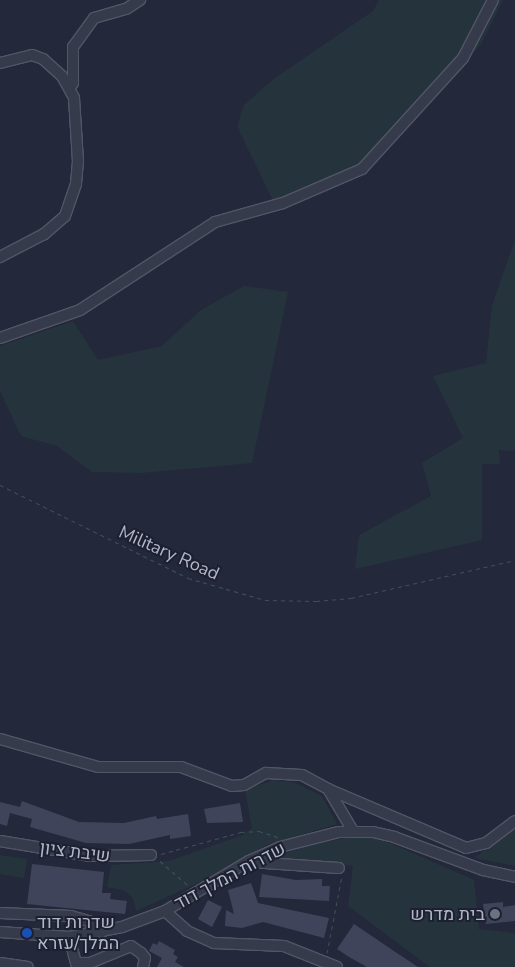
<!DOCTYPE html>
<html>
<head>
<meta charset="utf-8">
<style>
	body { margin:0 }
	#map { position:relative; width:515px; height:967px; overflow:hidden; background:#23283b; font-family:"Nunito Sans",Heebo,sans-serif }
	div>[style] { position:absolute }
	.green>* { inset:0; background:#25343c }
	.building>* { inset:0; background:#3f445b }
	.path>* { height:1px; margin-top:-0.5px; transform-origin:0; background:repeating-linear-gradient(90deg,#3f5056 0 4px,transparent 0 8px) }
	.roads { filter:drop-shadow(1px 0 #525566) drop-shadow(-1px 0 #525566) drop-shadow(0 1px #525566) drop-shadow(0 -1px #525566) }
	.minor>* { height:10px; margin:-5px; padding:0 5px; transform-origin:5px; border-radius:5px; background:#363b4b }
	.dots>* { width:14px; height:14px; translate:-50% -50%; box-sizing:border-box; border:2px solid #1c2030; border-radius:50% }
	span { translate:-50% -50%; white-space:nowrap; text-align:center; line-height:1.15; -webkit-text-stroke:4px #1c2030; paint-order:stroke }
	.street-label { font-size:18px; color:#b2b5c7 }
	.poi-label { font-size:18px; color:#b2b5c7 }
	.right { translate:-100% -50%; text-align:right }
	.left { translate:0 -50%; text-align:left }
</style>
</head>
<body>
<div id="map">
	<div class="green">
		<i style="clip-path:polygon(379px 0,503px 0,481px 44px,363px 174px,277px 209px,237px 126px,244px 105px,275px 78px,373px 11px)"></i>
		<i style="clip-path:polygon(515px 240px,515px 451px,499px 450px,500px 464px,482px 464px,482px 540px,355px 569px,359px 535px,431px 496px,422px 463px,463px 438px,433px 376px,486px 363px,492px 305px)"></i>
		<i style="clip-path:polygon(244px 286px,288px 292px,252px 463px,141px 473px,92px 472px,57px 446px,21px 436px,0 391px,0 346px,73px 321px,98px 360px,162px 346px,201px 310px)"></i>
		<i style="clip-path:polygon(273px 780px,293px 782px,322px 796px,337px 824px,266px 845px,202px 881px,136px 911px,133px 898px,123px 890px,107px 887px,111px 865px,169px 861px,243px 835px,252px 828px,245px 790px)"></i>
		<i style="clip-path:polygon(515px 825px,515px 866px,475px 858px,510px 828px)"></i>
		<i style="clip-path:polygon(357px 836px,383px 840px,474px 880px,479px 929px,515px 933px,515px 967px,430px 967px,348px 906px,353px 866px,272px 858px,313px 844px)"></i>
		<i style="clip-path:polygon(0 855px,27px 859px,24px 878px,0 874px)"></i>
	</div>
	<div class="building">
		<i style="clip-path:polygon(22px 801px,79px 822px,124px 823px,156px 816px,157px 819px,188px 814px,191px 836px,170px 839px,170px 835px,129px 844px,86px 843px,30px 827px,32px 819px,10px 813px,7px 826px,0 824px,0 802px,20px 807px)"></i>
		<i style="clip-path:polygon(240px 803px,243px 822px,207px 823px,204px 809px)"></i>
		<i style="clip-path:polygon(32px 864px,104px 872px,102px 893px,111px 893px,110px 899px,127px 901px,125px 914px,27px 904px)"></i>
		<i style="clip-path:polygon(262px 874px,296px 880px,322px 879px,322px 886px,330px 886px,329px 901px,259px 897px)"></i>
		<i style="clip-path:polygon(251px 883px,258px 903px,329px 918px,324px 938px,263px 922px,242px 928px,225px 926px,226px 910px,234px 914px,228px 890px)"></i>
		<i style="clip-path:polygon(208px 900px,222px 907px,212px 927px,198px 919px)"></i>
		<i style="clip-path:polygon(503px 902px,503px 907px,515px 905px,515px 921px,486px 924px,483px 904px)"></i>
		<i style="clip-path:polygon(354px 924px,394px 951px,418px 967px,367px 967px,349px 957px,337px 949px)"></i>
		<i style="clip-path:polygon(159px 941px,175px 950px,173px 954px,178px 957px,175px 962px,184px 967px,157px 967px,162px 958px,149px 951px,153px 943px,157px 945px)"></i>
	</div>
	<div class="path">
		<i style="left:0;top:485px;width:210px;rotate:26.3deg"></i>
		<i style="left:188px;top:578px;width:80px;rotate:15.9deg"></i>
		<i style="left:265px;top:600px;width:51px;rotate:1.1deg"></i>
		<i style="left:316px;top:601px;width:35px;rotate:-5deg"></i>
		<i style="left:351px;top:598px;width:168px;rotate:-13deg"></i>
		<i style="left:161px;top:854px;width:83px;rotate:-15.4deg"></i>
		<i style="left:241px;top:832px;width:18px;rotate:-3deg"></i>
		<i style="left:259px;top:831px;width:20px;rotate:18deg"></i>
		<i style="left:160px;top:861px;width:38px;rotate:41deg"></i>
		<i style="left:327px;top:953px;width:78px;rotate:-79deg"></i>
	</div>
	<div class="roads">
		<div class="minor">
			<i style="left:0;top:63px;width:33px;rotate:-14deg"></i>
			<i style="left:32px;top:55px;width:12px;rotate:20deg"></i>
			<i style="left:43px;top:59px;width:25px;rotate:42deg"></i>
			<i style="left:62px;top:76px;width:25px;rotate:61deg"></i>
			<i style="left:74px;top:98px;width:63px;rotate:86.4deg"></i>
			<i style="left:78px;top:161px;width:23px;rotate:95deg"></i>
			<i style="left:76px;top:184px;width:34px;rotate:109deg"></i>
			<i style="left:65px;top:216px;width:28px;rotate:139deg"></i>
			<i style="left:44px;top:234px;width:50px;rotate:152.4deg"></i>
			<i style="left:70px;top:87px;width:5px;rotate:-53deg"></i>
			<i style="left:73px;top:83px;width:36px;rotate:-90deg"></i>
			<i style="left:73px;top:47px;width:36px;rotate:-54deg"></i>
			<i style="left:94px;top:18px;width:33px;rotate:-16deg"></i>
			<i style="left:126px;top:9px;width:17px;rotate:-33deg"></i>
			<i style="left:0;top:338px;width:85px;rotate:-19.3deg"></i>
			<i style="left:80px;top:310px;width:161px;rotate:-33.1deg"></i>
			<i style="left:215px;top:222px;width:71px;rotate:-15.6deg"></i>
			<i style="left:283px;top:203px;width:86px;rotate:-23.3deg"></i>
			<i style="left:362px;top:169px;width:150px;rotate:-47.7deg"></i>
			<i style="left:463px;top:58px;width:65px;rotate:-62.7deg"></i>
			<i style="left:0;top:739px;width:102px;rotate:15.9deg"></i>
			<i style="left:98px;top:767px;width:83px"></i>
			<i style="left:181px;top:767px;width:54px;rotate:20.4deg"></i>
			<i style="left:232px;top:786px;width:12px;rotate:-5deg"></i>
			<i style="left:244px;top:785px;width:25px;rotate:-29deg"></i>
			<i style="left:266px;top:773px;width:36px;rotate:3deg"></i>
			<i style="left:302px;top:775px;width:30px;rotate:28deg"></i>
			<i style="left:328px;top:789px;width:49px;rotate:59.2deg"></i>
			<i style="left:328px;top:789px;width:150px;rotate:23.1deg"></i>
			<i style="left:466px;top:848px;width:21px;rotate:-14deg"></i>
			<i style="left:486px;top:843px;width:36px;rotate:-37deg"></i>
			<i style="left:0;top:841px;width:92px;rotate:9.4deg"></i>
			<i style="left:91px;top:856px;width:60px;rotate:-1deg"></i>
			<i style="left:250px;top:862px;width:89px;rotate:3.9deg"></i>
			<i style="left:165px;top:911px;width:30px;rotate:42deg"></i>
			<i style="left:187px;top:931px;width:30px;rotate:24deg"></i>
			<i style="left:214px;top:943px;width:70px;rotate:2.5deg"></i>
			<i style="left:284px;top:946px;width:57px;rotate:21.6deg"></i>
			<i style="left:0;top:913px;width:71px;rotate:2.4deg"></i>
			<i style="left:71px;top:916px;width:19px;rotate:16deg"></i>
			<i style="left:89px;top:921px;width:17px;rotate:40deg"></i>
			<i style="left:0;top:932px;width:69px;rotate:4.1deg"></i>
			<i style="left:69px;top:937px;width:54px;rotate:-10.7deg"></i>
			<i style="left:122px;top:927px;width:46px;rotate:-20.4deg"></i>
			<i style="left:165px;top:911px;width:98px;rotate:-30.8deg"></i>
			<i style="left:249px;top:861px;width:34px;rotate:-24deg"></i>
			<i style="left:280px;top:847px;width:61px;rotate:-14.3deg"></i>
			<i style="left:339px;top:832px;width:34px"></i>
			<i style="left:373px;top:832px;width:22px;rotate:13deg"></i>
			<i style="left:394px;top:837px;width:95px;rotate:20.3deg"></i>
			<i style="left:483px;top:870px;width:33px;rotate:12deg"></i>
			<i style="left:69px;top:937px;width:27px;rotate:75deg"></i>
			<i style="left:76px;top:963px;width:14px"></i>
			<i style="left:90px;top:963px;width:44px;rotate:-22.5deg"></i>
			<i style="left:131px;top:946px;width:12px;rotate:35deg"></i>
			<i style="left:141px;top:953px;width:6px;rotate:51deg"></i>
			<i style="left:145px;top:958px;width:9px;rotate:103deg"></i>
			<i style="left:0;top:963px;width:28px;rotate:8deg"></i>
		</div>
	</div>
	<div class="dots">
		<i style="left:495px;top:914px;background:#6b7280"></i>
		<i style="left:27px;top:933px;background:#1a4fb4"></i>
	</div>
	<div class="street-label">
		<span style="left:169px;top:553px;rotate:24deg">Military Road</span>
		<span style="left:75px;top:852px;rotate:7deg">שיבת ציון</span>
		<span style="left:230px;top:876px;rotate:-28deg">שדרות המלך דוד</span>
	</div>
	<div class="poi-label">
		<span class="right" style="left:485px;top:914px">בית מדרש</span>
		<span class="left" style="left:37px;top:933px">שדרות דוד<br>המלך/עזרא</span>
	</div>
</div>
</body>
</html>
